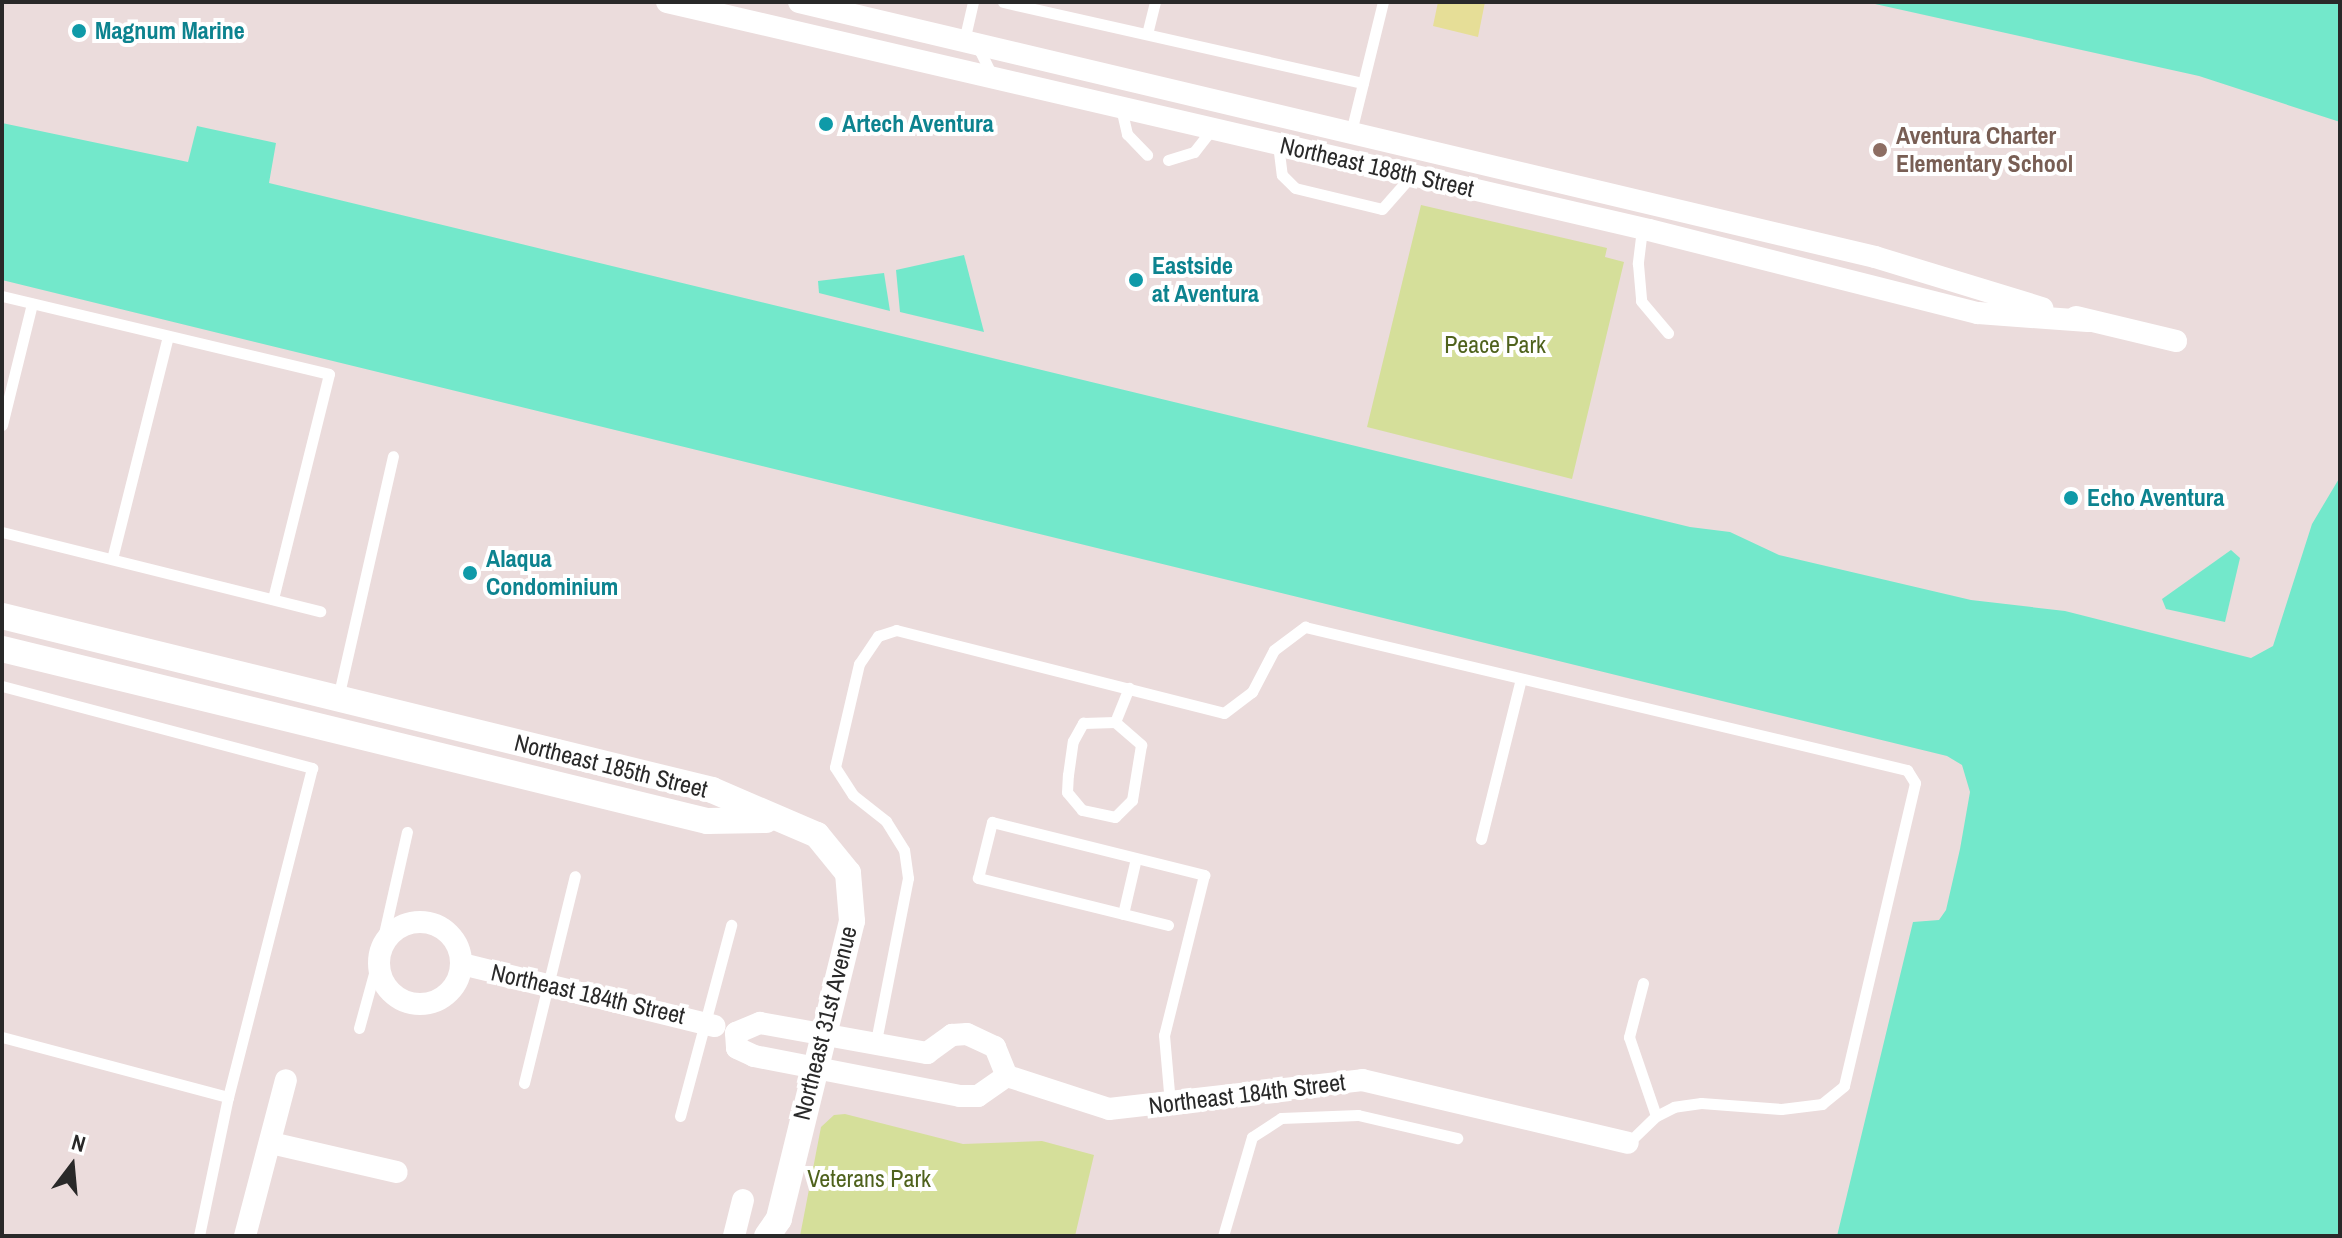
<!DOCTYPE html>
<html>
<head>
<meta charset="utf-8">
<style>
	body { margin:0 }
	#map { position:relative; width:2342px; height:1238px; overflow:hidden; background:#ebdcdc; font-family:"Archivo Narrow",sans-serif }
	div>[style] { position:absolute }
	.green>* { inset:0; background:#d5df9a }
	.pitch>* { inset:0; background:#e6de97 }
	.water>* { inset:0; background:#73e8cb }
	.service>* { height:11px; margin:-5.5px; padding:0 5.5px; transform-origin:5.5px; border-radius:5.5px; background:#fff }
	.minor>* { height:22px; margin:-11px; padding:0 11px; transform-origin:11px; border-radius:11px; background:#fff }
	.minor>.ring { margin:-11px; padding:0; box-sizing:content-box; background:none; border:22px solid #fff; border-radius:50% }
	.tertiary>* { height:26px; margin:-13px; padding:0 13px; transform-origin:13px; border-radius:13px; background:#fff }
	.dots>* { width:22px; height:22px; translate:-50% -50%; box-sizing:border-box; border:4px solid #fff; border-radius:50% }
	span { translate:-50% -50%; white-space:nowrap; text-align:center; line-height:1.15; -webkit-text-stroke:8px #fff; paint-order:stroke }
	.culture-label { font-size:24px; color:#0d838f; font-weight:700 }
	.left { translate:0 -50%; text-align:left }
	.education-label { font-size:24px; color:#785e54; font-weight:700 }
	.street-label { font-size:24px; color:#292929 }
	.park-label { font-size:24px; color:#4f621d }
	.frame { position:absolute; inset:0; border:4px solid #292929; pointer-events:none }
	.north { position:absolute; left:32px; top:1126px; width:80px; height:80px; -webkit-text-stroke:6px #fff; paint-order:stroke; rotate:16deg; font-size:22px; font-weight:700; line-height:32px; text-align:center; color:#292929 }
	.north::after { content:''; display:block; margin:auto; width:28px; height:36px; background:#292929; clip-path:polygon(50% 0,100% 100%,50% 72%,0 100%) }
</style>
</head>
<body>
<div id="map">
	<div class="green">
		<i style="clip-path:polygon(1421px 205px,1607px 248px,1605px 257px,1624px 262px,1572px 479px,1367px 427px)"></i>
		<i style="clip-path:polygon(845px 1114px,963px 1144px,1042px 1141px,1094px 1155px,1075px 1236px,800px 1236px,821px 1127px,834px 1115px)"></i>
	</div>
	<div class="pitch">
		<i style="clip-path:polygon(1438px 2px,1485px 2px,1478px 37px,1433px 26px)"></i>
	</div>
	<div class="water">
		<i style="clip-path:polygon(1866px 2px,2340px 2px,2340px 122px,2199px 76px)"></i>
		<i style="clip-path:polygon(2px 123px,188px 162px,197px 126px,276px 143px,269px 183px,1690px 527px,1730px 532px,1779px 555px,1971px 600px,2065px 611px,2251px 658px,2273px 646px,2312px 524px,2340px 477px,2340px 1236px,1837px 1236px,1913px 922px,1939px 920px,1946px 910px,1960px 849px,1970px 792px,1962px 765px,1947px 756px,2px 280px)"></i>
		<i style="clip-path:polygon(964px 255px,984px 332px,900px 312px,896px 270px)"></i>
		<i style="clip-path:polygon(884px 273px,890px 311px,819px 293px,818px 281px)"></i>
		<i style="clip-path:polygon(2231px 550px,2240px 558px,2225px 622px,2166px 609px,2162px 599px)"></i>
	</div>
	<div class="service">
		<i style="left:973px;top:2px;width:40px;rotate:103deg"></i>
		<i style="left:964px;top:41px;width:19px;rotate:32deg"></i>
		<i style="left:980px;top:51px;width:30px;rotate:64deg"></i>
		<i style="left:1003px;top:2px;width:369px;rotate:12.7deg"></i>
		<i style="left:1147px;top:34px;width:33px;rotate:-76deg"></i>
		<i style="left:1121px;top:108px;width:27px;rotate:77deg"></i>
		<i style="left:1127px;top:134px;width:29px;rotate:46deg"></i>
		<i style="left:1351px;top:132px;width:134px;rotate:-76.2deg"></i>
		<i style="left:1278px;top:144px;width:31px;rotate:83deg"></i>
		<i style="left:1282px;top:175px;width:18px;rotate:45deg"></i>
		<i style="left:1295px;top:188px;width:89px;rotate:13.6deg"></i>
		<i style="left:1382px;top:209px;width:45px;rotate:-48.6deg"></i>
		<i style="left:1168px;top:160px;width:27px;rotate:-17deg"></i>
		<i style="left:1194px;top:152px;width:29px;rotate:-52deg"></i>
		<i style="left:1642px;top:229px;width:35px;rotate:97deg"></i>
		<i style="left:1638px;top:264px;width:37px;rotate:85deg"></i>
		<i style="left:1641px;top:301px;width:42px;rotate:49.8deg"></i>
		<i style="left:2px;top:296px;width:336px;rotate:13.4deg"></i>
		<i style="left:329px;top:374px;width:232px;rotate:104deg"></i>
		<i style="left:2px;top:425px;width:125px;rotate:-76.1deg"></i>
		<i style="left:2px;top:532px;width:328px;rotate:14deg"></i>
		<i style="left:112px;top:559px;width:230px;rotate:-75.9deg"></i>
		<i style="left:2px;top:686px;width:321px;rotate:14.8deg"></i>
		<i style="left:312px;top:768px;width:340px;rotate:104.3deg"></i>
		<i style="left:338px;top:698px;width:248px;rotate:-77.2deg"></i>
		<i style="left:1115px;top:722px;width:35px;rotate:41deg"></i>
		<i style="left:1141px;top:745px;width:56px;rotate:99.3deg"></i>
		<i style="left:1132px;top:800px;width:24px;rotate:135deg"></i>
		<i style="left:1115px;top:817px;width:34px;rotate:-168deg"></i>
		<i style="left:1082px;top:810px;width:23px;rotate:-130deg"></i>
		<i style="left:1067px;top:792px;width:17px;rotate:-87deg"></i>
		<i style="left:1068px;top:775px;width:34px;rotate:-82deg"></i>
		<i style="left:1073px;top:741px;width:21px;rotate:-61deg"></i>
		<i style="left:1083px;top:723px;width:32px;rotate:-2deg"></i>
		<i style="left:1115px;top:722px;width:37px;rotate:-68deg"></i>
		<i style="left:1481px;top:839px;width:165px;rotate:-76deg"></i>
		<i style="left:1123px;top:914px;width:57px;rotate:-76.9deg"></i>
		<i style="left:1168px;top:925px;width:196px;rotate:-166.1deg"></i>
		<i style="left:978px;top:878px;width:58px;rotate:-76deg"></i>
		<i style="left:992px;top:822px;width:219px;rotate:14deg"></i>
		<i style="left:1204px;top:875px;width:165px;rotate:104deg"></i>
		<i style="left:1164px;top:1035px;width:68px;rotate:85deg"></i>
		<i style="left:381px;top:947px;width:118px;rotate:-77.3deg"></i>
		<i style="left:1643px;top:983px;width:56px;rotate:104.5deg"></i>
		<i style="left:1629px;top:1037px;width:83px;rotate:71.1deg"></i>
		<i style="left:359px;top:1028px;width:72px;rotate:-74.6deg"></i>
		<i style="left:2px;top:1037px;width:234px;rotate:14.9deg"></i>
		<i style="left:228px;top:1097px;width:142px;rotate:101.8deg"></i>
		<i style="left:876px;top:1041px;width:166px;rotate:-78.9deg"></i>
		<i style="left:908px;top:878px;width:28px;rotate:-98deg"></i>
		<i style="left:904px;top:850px;width:34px;rotate:-122deg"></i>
		<i style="left:886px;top:821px;width:42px;rotate:-141.8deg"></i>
		<i style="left:853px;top:795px;width:33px;rotate:-123deg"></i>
		<i style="left:835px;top:767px;width:106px;rotate:-76.9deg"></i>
		<i style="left:859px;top:664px;width:34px;rotate:-56deg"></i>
		<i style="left:878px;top:636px;width:19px;rotate:-18deg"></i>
		<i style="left:896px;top:630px;width:338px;rotate:14.2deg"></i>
		<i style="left:1224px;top:713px;width:35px;rotate:-37deg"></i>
		<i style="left:1252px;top:692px;width:47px;rotate:-62.4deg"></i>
		<i style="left:1274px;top:650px;width:39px;rotate:-37deg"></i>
		<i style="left:1305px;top:627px;width:619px;rotate:13.36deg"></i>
		<i style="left:1907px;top:770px;width:15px;rotate:58deg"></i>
		<i style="left:1915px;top:783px;width:311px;rotate:103.2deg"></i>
		<i style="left:1844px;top:1086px;width:28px;rotate:141deg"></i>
		<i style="left:1822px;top:1104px;width:41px;rotate:173deg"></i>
		<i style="left:1781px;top:1109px;width:80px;rotate:-175.7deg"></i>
		<i style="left:1701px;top:1103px;width:27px;rotate:172deg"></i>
		<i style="left:1674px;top:1107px;width:20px;rotate:153deg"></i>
		<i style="left:1656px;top:1116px;width:39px;rotate:136deg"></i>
		<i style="left:524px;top:1083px;width:213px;rotate:-76.2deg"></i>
		<i style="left:680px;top:1116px;width:198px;rotate:-75deg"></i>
		<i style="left:1223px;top:1236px;width:103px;rotate:-73.7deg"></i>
		<i style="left:1252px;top:1137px;width:35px;rotate:-33deg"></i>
		<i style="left:1281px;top:1118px;width:77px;rotate:-2.2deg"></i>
		<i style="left:1358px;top:1115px;width:102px;rotate:13.1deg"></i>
	</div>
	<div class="minor">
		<i style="left:667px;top:2px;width:1008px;rotate:13.07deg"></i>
		<i style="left:1649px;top:230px;width:339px;rotate:14.2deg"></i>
		<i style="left:1978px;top:313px;width:110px;rotate:4.2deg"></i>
		<i style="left:799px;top:2px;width:1106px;rotate:13.33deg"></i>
		<i style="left:1875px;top:257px;width:175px;rotate:17deg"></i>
		<i style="left:2076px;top:317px;width:103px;rotate:13.5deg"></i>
		<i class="ring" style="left:379px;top:922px;width:60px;height:60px"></i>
		<i style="left:462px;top:964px;width:260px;rotate:13.8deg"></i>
		<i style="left:736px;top:1033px;width:26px;rotate:-23deg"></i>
		<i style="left:760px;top:1023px;width:170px;rotate:10.2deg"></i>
		<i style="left:927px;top:1053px;width:31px;rotate:-36deg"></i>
		<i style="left:952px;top:1035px;width:15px;rotate:-4deg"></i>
		<i style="left:967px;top:1034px;width:31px;rotate:25deg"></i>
		<i style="left:995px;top:1047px;width:31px;rotate:68deg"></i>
		<i style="left:736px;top:1033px;width:15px;rotate:86deg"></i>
		<i style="left:737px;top:1048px;width:19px;rotate:25deg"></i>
		<i style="left:754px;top:1056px;width:210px;rotate:11deg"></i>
		<i style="left:960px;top:1096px;width:18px"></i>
		<i style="left:978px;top:1096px;width:35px;rotate:-35deg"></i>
		<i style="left:1007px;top:1076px;width:107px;rotate:17.9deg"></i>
		<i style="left:1109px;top:1109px;width:255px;rotate:-6.5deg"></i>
		<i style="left:1362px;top:1080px;width:273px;rotate:13.3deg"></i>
		<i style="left:271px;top:1143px;width:129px;rotate:13deg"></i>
		<i style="left:245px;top:1236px;width:161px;rotate:-75.3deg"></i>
		<i style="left:734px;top:1236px;width:37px;rotate:-76deg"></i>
	</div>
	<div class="tertiary">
		<i style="left:2px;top:616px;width:731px;rotate:13.77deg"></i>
		<i style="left:712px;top:790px;width:114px;rotate:23.2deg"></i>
		<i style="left:817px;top:835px;width:49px;rotate:50.8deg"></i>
		<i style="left:848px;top:873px;width:48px;rotate:85.2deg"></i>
		<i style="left:852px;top:921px;width:307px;rotate:103.8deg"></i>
		<i style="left:779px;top:1219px;width:21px;rotate:125deg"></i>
		<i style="left:2px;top:649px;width:726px;rotate:13.71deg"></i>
		<i style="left:707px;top:821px;width:59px;rotate:-1deg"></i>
	</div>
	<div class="dots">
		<i style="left:79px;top:31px;background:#0f9aa8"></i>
		<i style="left:826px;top:124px;background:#0f9aa8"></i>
		<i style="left:1880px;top:150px;background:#8d6e63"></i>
		<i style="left:1136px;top:280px;background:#0f9aa8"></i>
		<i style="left:2071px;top:498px;background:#0f9aa8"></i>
		<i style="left:470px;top:573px;background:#0f9aa8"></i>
	</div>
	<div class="culture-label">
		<span class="left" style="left:95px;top:31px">Magnum Marine</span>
		<span class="left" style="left:842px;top:124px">Artech Aventura</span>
		<span class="left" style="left:1152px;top:280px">Eastside<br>at Aventura</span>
		<span class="left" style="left:2087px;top:498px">Echo Aventura</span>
		<span class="left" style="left:486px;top:573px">Alaqua<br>Condominium</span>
	</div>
	<div class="education-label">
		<span class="left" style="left:1896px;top:150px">Aventura Charter<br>Elementary School</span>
	</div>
	<div class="street-label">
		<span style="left:1377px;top:167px;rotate:13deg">Northeast 188th Street</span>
		<span style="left:611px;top:766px;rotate:14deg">Northeast 185th Street</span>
		<span style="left:588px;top:994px;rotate:13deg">Northeast 184th Street</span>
		<span style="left:825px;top:1023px;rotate:-76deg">Northeast 31st Avenue</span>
		<span style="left:1247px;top:1094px;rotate:-7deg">Northeast 184th Street</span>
	</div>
	<div class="park-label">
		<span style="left:1495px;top:345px">Peace Park</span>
		<span style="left:869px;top:1179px">Veterans Park</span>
	</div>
	<div class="frame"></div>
	<div class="north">N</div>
</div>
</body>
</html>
